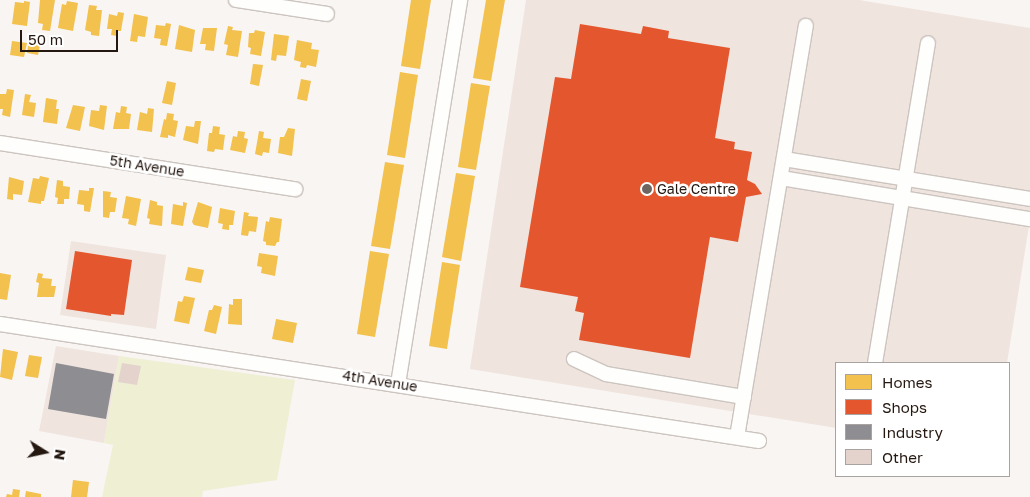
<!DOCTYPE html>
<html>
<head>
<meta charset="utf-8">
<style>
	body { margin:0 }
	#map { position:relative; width:1030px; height:497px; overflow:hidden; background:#f9f5f3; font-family:"Golos Text",sans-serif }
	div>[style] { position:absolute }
	.built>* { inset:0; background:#f0e4de }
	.green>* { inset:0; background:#efefd4 }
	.homes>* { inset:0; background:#f2c14e }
	.shops>* { inset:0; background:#e4572e }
	.industry>* { inset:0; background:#8d8d92 }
	.building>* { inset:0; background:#e4d3cd }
	.roads { filter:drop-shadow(1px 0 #ccc4bf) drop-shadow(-1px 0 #ccc4bf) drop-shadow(0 1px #ccc4bf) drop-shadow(0 -1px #ccc4bf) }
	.minor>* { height:14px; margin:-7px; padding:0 7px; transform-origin:7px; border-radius:7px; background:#fefefd }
	.dots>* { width:14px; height:14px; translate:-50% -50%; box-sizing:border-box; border:2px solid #fff; border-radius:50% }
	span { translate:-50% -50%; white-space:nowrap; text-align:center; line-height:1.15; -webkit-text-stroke:5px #fff; paint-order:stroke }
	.street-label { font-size:14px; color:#251811 }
	.poi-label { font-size:14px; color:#251811 }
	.left { translate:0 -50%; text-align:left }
	.legend { position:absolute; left:835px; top:362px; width:175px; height:115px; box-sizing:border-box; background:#fff; border:1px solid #a8a3a0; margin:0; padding:6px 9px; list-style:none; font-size:15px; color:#251811 }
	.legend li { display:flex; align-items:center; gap:10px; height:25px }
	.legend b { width:25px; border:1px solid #a8a3a0 }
	.north { position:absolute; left:20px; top:427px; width:50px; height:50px; -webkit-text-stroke:4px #fff; paint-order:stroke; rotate:100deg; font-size:14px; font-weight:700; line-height:20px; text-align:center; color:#251811 }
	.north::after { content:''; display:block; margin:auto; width:18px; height:22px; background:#251811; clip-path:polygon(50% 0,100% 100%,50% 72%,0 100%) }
	.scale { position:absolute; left:20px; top:30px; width:98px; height:22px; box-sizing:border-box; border:2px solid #251811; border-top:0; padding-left:6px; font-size:15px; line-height:18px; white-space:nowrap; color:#251811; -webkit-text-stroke:4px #fff; paint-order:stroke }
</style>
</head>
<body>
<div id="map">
	<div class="built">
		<i style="clip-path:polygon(526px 0,859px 0,1030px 28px,1030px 220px,1007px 363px,836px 363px,836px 428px,470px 369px)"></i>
		<i style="clip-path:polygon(71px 241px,166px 255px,156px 329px,60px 315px)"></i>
		<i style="clip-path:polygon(56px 346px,119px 356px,104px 443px,39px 431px)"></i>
	</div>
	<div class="green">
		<i style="clip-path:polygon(119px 356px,295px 380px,277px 480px,203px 491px,202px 497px,102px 497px,113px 445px,104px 443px)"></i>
	</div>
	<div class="homes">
		<i style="clip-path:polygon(40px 0,55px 0,50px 31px,42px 30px,43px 24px,38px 23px)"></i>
		<i style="clip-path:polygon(411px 0,431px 0,420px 69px,401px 66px)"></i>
		<i style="clip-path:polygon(486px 0,505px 0,491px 81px,473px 78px)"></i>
		<i style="clip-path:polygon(24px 1px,30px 2px,27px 26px,12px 24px,15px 2px,24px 3px)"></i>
		<i style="clip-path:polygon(67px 1px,78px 3px,73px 31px,58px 28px,62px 4px,66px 5px)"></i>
		<i style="clip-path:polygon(89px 5px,97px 6px,96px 10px,102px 10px,99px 36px,91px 35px,91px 32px,85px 30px)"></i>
		<i style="clip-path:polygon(118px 12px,124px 13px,121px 31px,118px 31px,117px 36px,111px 35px,112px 29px,107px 29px,109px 14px,117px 16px)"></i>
		<i style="clip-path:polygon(134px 14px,148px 17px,145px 37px,138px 36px,137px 42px,130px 41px)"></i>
		<i style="clip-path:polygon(166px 23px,171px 24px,167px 46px,160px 45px,161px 39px,154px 38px,156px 25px,165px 26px)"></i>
		<i style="clip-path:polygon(179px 25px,195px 30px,192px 52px,175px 49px)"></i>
		<i style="clip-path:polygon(228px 26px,233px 27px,232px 30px,242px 31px,238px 57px,226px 55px,228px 45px,224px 44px)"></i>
		<i style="clip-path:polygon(203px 28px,217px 28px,214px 51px,205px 50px,206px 44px,200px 44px)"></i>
		<i style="clip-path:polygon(255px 30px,265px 32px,261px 56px,250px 54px,251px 48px,248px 47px,249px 33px,254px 33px)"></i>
		<i style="clip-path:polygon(30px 34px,42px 36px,38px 55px,27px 53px)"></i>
		<i style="clip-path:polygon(274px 34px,289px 36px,286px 56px,277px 55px,276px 61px,271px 60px)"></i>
		<i style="clip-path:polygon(297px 40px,312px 43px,311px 49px,319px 50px,316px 67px,307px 65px,306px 68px,300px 67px,301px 62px,294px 60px)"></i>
		<i style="clip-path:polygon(12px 41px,27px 43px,24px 57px,10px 55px)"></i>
		<i style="clip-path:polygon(253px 64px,263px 65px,259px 86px,250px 84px)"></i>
		<i style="clip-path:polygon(400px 72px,418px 75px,405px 158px,387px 155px)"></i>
		<i style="clip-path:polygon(301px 79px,311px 81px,307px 101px,297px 99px)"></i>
		<i style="clip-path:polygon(167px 81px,176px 83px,172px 105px,162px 103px)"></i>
		<i style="clip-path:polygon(471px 83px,490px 86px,476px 170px,458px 167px)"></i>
		<i style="clip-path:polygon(7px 89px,14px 90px,10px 117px,2px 115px,3px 109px,0 109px,0 94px,6px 94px)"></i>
		<i style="clip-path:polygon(25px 94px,31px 95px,29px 102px,36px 103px,34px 117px,22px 115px)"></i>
		<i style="clip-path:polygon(46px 98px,57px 100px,56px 109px,59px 109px,57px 124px,43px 122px)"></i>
		<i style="clip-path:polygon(73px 105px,85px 107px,80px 131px,66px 128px)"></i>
		<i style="clip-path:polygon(100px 105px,107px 106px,104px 130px,89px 126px,91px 110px,99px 111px)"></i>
		<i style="clip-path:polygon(121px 106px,127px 107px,126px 113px,131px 114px,129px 129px,113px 129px,116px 112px,120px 113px)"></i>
		<i style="clip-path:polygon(148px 108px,154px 109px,152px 132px,137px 130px,140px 112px,147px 114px)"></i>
		<i style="clip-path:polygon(167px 113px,174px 114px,173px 120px,178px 121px,175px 137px,168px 135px,168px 138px,160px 137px,164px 119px,166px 120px)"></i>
		<i style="clip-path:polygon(195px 121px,201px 121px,198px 144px,183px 140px,186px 126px,194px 127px)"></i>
		<i style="clip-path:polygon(213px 126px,220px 127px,219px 134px,225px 135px,223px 150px,215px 149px,214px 152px,207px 151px,209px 133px,212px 133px)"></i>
		<i style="clip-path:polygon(288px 128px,295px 129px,292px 156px,278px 153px,280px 137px,284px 137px)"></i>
		<i style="clip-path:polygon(238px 131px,245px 132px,244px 138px,248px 139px,245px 153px,230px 150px,233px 136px,237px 137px)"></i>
		<i style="clip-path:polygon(259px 131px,264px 132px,263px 138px,271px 139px,269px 153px,263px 152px,262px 156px,255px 154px)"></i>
		<i style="clip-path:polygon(385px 162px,404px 165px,390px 249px,371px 246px)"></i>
		<i style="clip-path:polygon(456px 173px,475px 176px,461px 261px,442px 257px)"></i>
		<i style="clip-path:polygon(40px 176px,49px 178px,44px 201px,41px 201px,41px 204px,28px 202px,33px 178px,39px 179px)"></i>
		<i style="clip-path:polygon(9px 177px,24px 181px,22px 195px,13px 194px,13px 200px,7px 199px)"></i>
		<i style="clip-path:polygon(57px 180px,63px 181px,63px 186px,70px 187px,69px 199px,64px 199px,64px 204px,57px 204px,58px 198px,55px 197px)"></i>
		<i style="clip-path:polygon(89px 188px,94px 188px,90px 212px,84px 211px,84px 205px,77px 204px,79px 190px,89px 191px)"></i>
		<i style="clip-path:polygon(103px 191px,111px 192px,110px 197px,117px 198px,115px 212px,110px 212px,109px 218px,103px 217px)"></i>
		<i style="clip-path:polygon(126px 196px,141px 199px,136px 226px,128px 224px,129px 219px,122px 218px)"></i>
		<i style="clip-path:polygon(150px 200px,157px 202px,157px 205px,163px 206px,162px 226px,149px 224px,150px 219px,147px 218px)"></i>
		<i style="clip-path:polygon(183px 202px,187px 203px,183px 226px,171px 224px,173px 204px,183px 206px)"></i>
		<i style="clip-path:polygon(198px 202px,212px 207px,208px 228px,194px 225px,192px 222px)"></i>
		<i style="clip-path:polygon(220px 208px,235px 211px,233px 225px,229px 225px,229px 230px,222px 229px,223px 224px,218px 223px)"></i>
		<i style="clip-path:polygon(244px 212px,249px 213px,248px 216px,258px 217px,256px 232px,249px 231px,248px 236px,241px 235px)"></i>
		<i style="clip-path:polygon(270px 217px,282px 219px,279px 242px,277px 242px,275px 246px,266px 245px,266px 242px,263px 241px,266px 221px,269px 222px)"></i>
		<i style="clip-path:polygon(370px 251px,389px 254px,375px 337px,357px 334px)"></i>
		<i style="clip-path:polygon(259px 253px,278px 256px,275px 276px,261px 273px,262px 267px,257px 266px)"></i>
		<i style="clip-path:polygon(442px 262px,460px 265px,447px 349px,429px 346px)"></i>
		<i style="clip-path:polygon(188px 267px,204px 270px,201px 283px,185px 280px)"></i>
		<i style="clip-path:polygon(0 273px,11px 275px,7px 300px,0 299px)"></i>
		<i style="clip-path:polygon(38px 273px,43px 274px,42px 278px,52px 279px,51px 286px,56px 286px,54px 297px,37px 297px,39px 283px,36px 282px)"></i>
		<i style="clip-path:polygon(184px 296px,195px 298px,189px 324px,174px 321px,178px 301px,182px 302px)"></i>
		<i style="clip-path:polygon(233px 299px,242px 299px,242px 325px,228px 324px,229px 304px,233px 305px)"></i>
		<i style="clip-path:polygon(214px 305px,222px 307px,216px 334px,204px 331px,209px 310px,212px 310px)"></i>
		<i style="clip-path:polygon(276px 319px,297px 323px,293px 343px,272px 339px)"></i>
		<i style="clip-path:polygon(3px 349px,18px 352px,12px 380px,0 377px)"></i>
		<i style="clip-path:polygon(29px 355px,42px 357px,38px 378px,25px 376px)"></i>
		<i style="clip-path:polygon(73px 480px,89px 482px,87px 497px,71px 497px)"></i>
		<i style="clip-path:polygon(13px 489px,20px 490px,19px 497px,6px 497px,7px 494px,12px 495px)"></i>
		<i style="clip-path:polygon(26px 491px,41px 494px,41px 497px,25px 497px)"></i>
	</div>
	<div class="shops">
		<i style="clip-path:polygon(580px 24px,641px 34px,643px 26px,669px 31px,668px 38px,730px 48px,715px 138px,735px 142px,734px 149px,752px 152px,747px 180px,755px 184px,762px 194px,746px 197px,738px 242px,710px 237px,690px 358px,579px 340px,584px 313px,575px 311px,578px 297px,520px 287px,555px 77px,571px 79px)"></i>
		<i style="clip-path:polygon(75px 251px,132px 260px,124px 315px,111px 314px,111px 316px,66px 309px)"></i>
	</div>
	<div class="industry">
		<i style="clip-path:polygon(56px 363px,114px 374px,106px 419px,48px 409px)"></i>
	</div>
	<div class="building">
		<i style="clip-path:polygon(122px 363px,141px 366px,137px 385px,118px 382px)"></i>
	</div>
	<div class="roads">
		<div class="minor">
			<i style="left:236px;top:0;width:92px;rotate:8.7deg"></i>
			<i style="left:0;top:143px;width:299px;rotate:8.9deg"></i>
			<i style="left:784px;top:159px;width:249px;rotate:9.2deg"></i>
			<i style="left:781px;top:178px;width:252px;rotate:9.4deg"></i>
			<i style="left:0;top:324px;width:768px;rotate:8.76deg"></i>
			<i style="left:574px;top:359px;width:35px;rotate:25deg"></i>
			<i style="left:606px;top:374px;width:140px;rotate:9.5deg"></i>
			<i style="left:875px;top:363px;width:324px;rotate:-80.6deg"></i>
			<i style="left:398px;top:384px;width:389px;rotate:-80.8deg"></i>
			<i style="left:737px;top:437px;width:417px;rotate:-80.5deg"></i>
		</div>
	</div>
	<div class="dots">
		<i style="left:647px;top:189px;background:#6f6560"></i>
	</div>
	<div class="street-label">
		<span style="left:147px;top:166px;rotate:9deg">5th Avenue</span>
		<span style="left:380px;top:381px;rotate:9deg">4th Avenue</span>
	</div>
	<div class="poi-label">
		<span class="left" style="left:657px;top:189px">Gale Centre</span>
	</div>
	<ul class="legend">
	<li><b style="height:14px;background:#f2c14e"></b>Homes</li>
	<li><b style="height:14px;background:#e4572e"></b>Shops</li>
	<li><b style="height:14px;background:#8d8d92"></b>Industry</li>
	<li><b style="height:14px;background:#e4d3cd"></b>Other</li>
	</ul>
	<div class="north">N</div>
	<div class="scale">50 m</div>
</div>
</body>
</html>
